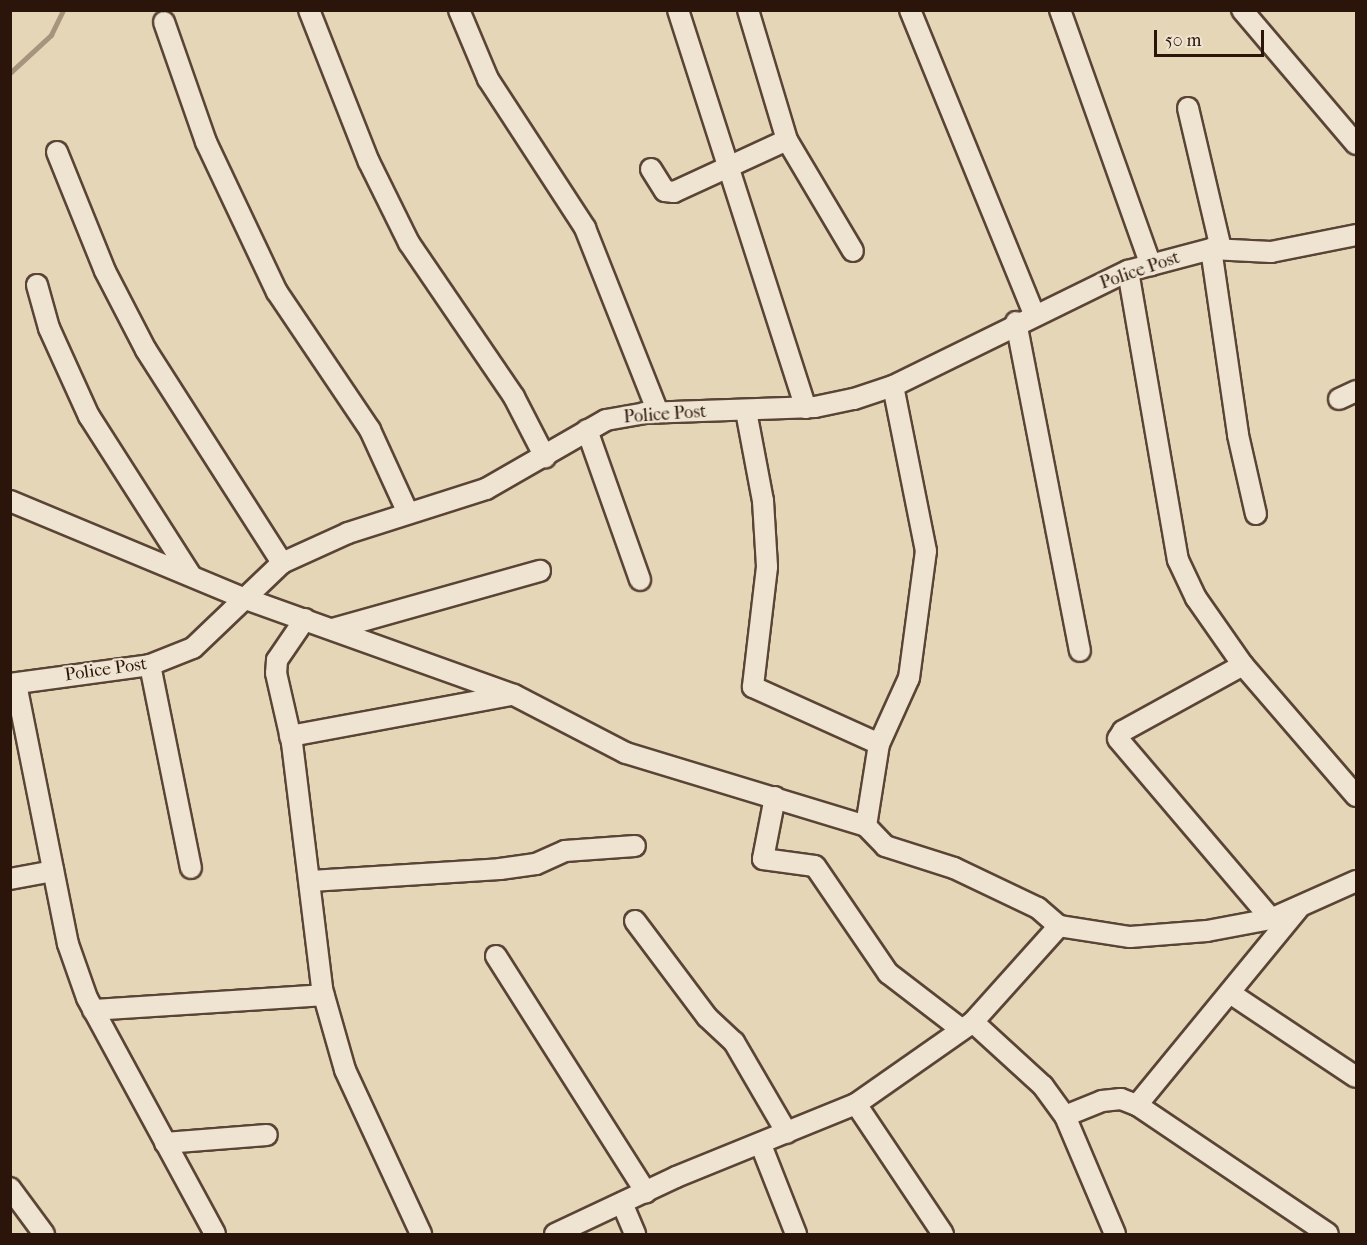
<!DOCTYPE html>
<html>
<head>
<meta charset="utf-8">
<style>
	body { margin:0 }
	#map { position:relative; width:1367px; height:1245px; overflow:hidden; background:#e5d6b8; font-family:"IM FELL French Canon",serif }
	div>[style] { position:absolute }
	.stream>* { height:4.5px; margin:-2.25px; padding:0 2.25px; transform-origin:2.25px; border-radius:2.25px; background:#a6947c }
	.roads { filter:drop-shadow(2px 0 #5a4435) drop-shadow(-2px 0 #5a4435) drop-shadow(0 2px #5a4435) drop-shadow(0 -2px #5a4435) }
	.minor>* { height:20px; margin:-10px; padding:0 10px; transform-origin:10px; border-radius:10px; background:#eee4d1 }
	span { translate:-50% -50%; white-space:nowrap; text-align:center; line-height:1.15; -webkit-text-stroke:4.5px #eee4d1; paint-order:stroke }
	.street-label { font-size:18px; color:#2b1409 }
	.frame { position:absolute; inset:0; border:12px solid #2b1409; pointer-events:none }
	.scale { position:absolute; left:1154px; top:30px; width:110px; height:27px; box-sizing:border-box; border:3px solid #2b1409; border-top:0; padding-left:8px; font-size:18px; line-height:21px; white-space:nowrap; color:#2b1409; -webkit-text-stroke:4px #eee4d1; paint-order:stroke }
</style>
</head>
<body>
<div id="map">
	<div class="stream">
		<i style="left:10px;top:73px;width:56px;rotate:-42.8deg"></i>
		<i style="left:51px;top:35px;width:28px;rotate:-64deg"></i>
	</div>
	<div class="roads">
		<div class="minor">
			<i style="left:309px;top:10px;width:163px;rotate:68.5deg"></i>
			<i style="left:369px;top:162px;width:90px;rotate:63.7deg"></i>
			<i style="left:409px;top:243px;width:186px;rotate:55.7deg"></i>
			<i style="left:514px;top:397px;width:68px;rotate:62.7deg"></i>
			<i style="left:459px;top:10px;width:75px;rotate:67.2deg"></i>
			<i style="left:488px;top:79px;width:178px;rotate:56.9deg"></i>
			<i style="left:585px;top:228px;width:198px;rotate:68.4deg"></i>
			<i style="left:678px;top:10px;width:418px;rotate:72.2deg"></i>
			<i style="left:748px;top:10px;width:136px;rotate:73.3deg"></i>
			<i style="left:787px;top:140px;width:129px;rotate:59.3deg"></i>
			<i style="left:910px;top:10px;width:328px;rotate:67.8deg"></i>
			<i style="left:1060px;top:10px;width:271px;rotate:70.4deg"></i>
			<i style="left:1242px;top:10px;width:176px;rotate:49.6deg"></i>
			<i style="left:164px;top:22px;width:127px;rotate:70.7deg"></i>
			<i style="left:206px;top:142px;width:166px;rotate:64.7deg"></i>
			<i style="left:277px;top:292px;width:166px;rotate:56deg"></i>
			<i style="left:370px;top:430px;width:91px;rotate:65.4deg"></i>
			<i style="left:1188px;top:108px;width:145px;rotate:76.8deg"></i>
			<i style="left:57px;top:152px;width:128px;rotate:68deg"></i>
			<i style="left:105px;top:271px;width:89px;rotate:62.6deg"></i>
			<i style="left:146px;top:350px;width:253px;rotate:57.4deg"></i>
			<i style="left:651px;top:169px;width:26px;rotate:58deg"></i>
			<i style="left:665px;top:191px;width:9px;rotate:6deg"></i>
			<i style="left:674px;top:192px;width:124px;rotate:-24.7deg"></i>
			<i style="left:1211px;top:249px;width:188px;rotate:81.7deg"></i>
			<i style="left:1238px;top:435px;width:81px;rotate:77.2deg"></i>
			<i style="left:1128px;top:271px;width:293px;rotate:80.2deg"></i>
			<i style="left:1178px;top:560px;width:42px;rotate:64.7deg"></i>
			<i style="left:1196px;top:598px;width:82px;rotate:55deg"></i>
			<i style="left:1243px;top:665px;width:173px;rotate:49.2deg"></i>
			<i style="left:37px;top:285px;width:45px;rotate:74.4deg"></i>
			<i style="left:49px;top:328px;width:97px;rotate:65.6deg"></i>
			<i style="left:89px;top:416px;width:188px;rotate:57.4deg"></i>
			<i style="left:1016px;top:322px;width:335px;rotate:79deg"></i>
			<i style="left:1339px;top:399px;width:19px;rotate:-25deg"></i>
			<i style="left:746px;top:411px;width:92px;rotate:79.3deg"></i>
			<i style="left:763px;top:501px;width:66px;rotate:86.5deg"></i>
			<i style="left:767px;top:567px;width:121px;rotate:96.7deg"></i>
			<i style="left:753px;top:687px;width:138px;rotate:24.3deg"></i>
			<i style="left:587px;top:430px;width:159px;rotate:70.5deg"></i>
			<i style="left:10px;top:501px;width:256px;rotate:22.6deg"></i>
			<i style="left:246px;top:599px;width:285px;rotate:19.7deg"></i>
			<i style="left:514px;top:695px;width:126px;rotate:27.4deg"></i>
			<i style="left:626px;top:753px;width:251px;rotate:16.9deg"></i>
			<i style="left:866px;top:826px;width:28px;rotate:46deg"></i>
			<i style="left:885px;top:846px;width:72px;rotate:17.7deg"></i>
			<i style="left:954px;top:868px;width:93px;rotate:25.5deg"></i>
			<i style="left:1038px;top:908px;width:28px;rotate:41deg"></i>
			<i style="left:1059px;top:926px;width:72px;rotate:8.8deg"></i>
			<i style="left:1130px;top:937px;width:77px;rotate:-4.5deg"></i>
			<i style="left:1207px;top:931px;width:65px;rotate:-10.6deg"></i>
			<i style="left:1271px;top:919px;width:93px;rotate:-24.1deg"></i>
			<i style="left:305px;top:619px;width:50px;rotate:124.3deg"></i>
			<i style="left:277px;top:660px;width:13px;rotate:94deg"></i>
			<i style="left:276px;top:673px;width:72px;rotate:77.1deg"></i>
			<i style="left:292px;top:743px;width:248px;rotate:83deg"></i>
			<i style="left:322px;top:989px;width:84px;rotate:74.1deg"></i>
			<i style="left:345px;top:1070px;width:181px;rotate:65.1deg"></i>
			<i style="left:333px;top:629px;width:215px;rotate:-15.7deg"></i>
			<i style="left:150px;top:665px;width:207px;rotate:78.6deg"></i>
			<i style="left:1243px;top:665px;width:137px;rotate:151.2deg"></i>
			<i style="left:1123px;top:731px;width:9px;rotate:122deg"></i>
			<i style="left:1118px;top:739px;width:236px;rotate:49.6deg"></i>
			<i style="left:10px;top:684px;width:141px;rotate:-7.7deg"></i>
			<i style="left:150px;top:665px;width:46px;rotate:-21.6deg"></i>
			<i style="left:193px;top:648px;width:123px;rotate:-43.7deg"></i>
			<i style="left:282px;top:563px;width:72px;rotate:-24.4deg"></i>
			<i style="left:348px;top:533px;width:145px;rotate:-17.7deg"></i>
			<i style="left:486px;top:489px;width:138px;rotate:-29.9deg"></i>
			<i style="left:606px;top:420px;width:39px;rotate:-10deg"></i>
			<i style="left:644px;top:413px;width:171px;rotate:-2deg"></i>
			<i style="left:815px;top:407px;width:40px;rotate:-12deg"></i>
			<i style="left:854px;top:399px;width:41px;rotate:-18.4deg"></i>
			<i style="left:893px;top:386px;width:262px;rotate:-26.1deg"></i>
			<i style="left:1128px;top:271px;width:86px;rotate:-14.8deg"></i>
			<i style="left:1211px;top:249px;width:60px;rotate:2.9deg"></i>
			<i style="left:1271px;top:252px;width:87px;rotate:-11.3deg"></i>
			<i style="left:16px;top:684px;width:265px;rotate:78.7deg"></i>
			<i style="left:68px;top:944px;width:57px;rotate:70.6deg"></i>
			<i style="left:87px;top:998px;width:268px;rotate:61.5deg"></i>
			<i style="left:290px;top:736px;width:226px;rotate:-10.5deg"></i>
			<i style="left:775px;top:797px;width:63px;rotate:101deg"></i>
			<i style="left:763px;top:859px;width:52px;rotate:7.7deg"></i>
			<i style="left:815px;top:866px;width:130px;rotate:55.7deg"></i>
			<i style="left:888px;top:973px;width:92px;rotate:37.5deg"></i>
			<i style="left:866px;top:826px;width:83px;rotate:-81deg"></i>
			<i style="left:879px;top:744px;width:72px;rotate:-65.6deg"></i>
			<i style="left:909px;top:678px;width:128px;rotate:-82.4deg"></i>
			<i style="left:926px;top:551px;width:168px;rotate:-101.3deg"></i>
			<i style="left:10px;top:879px;width:44px;rotate:-10.5deg"></i>
			<i style="left:311px;top:881px;width:189px;rotate:-3.6deg"></i>
			<i style="left:500px;top:869px;width:36px;rotate:-8deg"></i>
			<i style="left:536px;top:864px;width:32px;rotate:-24deg"></i>
			<i style="left:565px;top:851px;width:70px;rotate:-4.1deg"></i>
			<i style="left:635px;top:921px;width:120px;rotate:53.1deg"></i>
			<i style="left:707px;top:1017px;width:37px;rotate:43deg"></i>
			<i style="left:734px;top:1042px;width:105px;rotate:59.8deg"></i>
			<i style="left:496px;top:956px;width:280px;rotate:57.6deg"></i>
			<i style="left:1230px;top:993px;width:151px;rotate:33.7deg"></i>
			<i style="left:93px;top:1010px;width:231px;rotate:-3.7deg"></i>
			<i style="left:973px;top:1022px;width:95px;rotate:42.4deg"></i>
			<i style="left:1043px;top:1086px;width:37px;rotate:54deg"></i>
			<i style="left:1065px;top:1116px;width:128px;rotate:67deg"></i>
			<i style="left:856px;top:1104px;width:156px;rotate:56.2deg"></i>
			<i style="left:1137px;top:1105px;width:255px;rotate:-50.6deg"></i>
			<i style="left:1065px;top:1116px;width:40px;rotate:-22deg"></i>
			<i style="left:1102px;top:1101px;width:19px;rotate:-6deg"></i>
			<i style="left:1121px;top:1099px;width:17px;rotate:21deg"></i>
			<i style="left:1137px;top:1105px;width:230px;rotate:34deg"></i>
			<i style="left:165px;top:1143px;width:102px;rotate:-4.5deg"></i>
			<i style="left:761px;top:1145px;width:96px;rotate:68.5deg"></i>
			<i style="left:10px;top:1188px;width:57px;rotate:53.5deg"></i>
			<i style="left:622px;top:1203px;width:34px;rotate:67deg"></i>
			<i style="left:555px;top:1234px;width:134px;rotate:-25.2deg"></i>
			<i style="left:676px;top:1177px;width:194px;rotate:-22.1deg"></i>
			<i style="left:856px;top:1104px;width:143px;rotate:-35deg"></i>
			<i style="left:973px;top:1022px;width:129px;rotate:-48.1deg"></i>
		</div>
	</div>
	<div class="street-label">
		<span style="left:1140px;top:271px;rotate:-19deg">Police Post</span>
		<span style="left:665px;top:415px;rotate:-4deg">Police Post</span>
		<span style="left:106px;top:670px;rotate:-8deg">Police Post</span>
	</div>
	<div class="frame"></div>
	<div class="scale">50 m</div>
</div>
</body>
</html>
